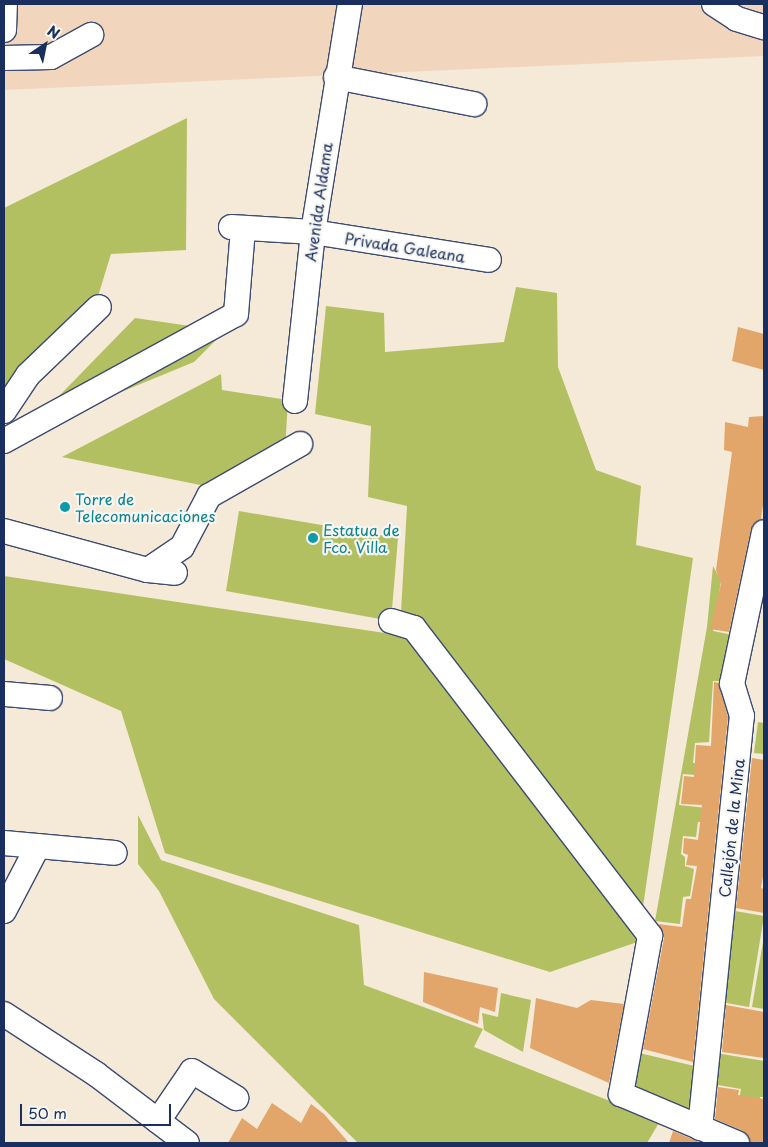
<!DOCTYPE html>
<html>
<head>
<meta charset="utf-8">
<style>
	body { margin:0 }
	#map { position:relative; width:768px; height:1147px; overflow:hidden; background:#f5e9d7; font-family:"Playpen Sans",sans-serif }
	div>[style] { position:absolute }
	.built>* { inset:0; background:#f1d5bd }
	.green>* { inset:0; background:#b3c062 }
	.building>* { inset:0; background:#e2a56a }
	.roads { filter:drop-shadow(1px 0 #3c4b70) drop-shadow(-1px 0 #3c4b70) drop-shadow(0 1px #3c4b70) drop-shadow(0 -1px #3c4b70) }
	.street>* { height:24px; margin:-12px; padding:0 12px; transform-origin:12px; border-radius:12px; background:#fff }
	.dots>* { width:14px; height:14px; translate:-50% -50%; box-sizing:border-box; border:2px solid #f6f6f2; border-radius:50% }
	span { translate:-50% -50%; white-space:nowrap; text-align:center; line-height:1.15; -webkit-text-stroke:4.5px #f6f6f2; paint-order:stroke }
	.street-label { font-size:15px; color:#1b2f5e }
	.culture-label { font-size:15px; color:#0d838f }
	.left { translate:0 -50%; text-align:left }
	.frame { position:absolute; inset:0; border:5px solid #1b2f5e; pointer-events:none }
	.north { position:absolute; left:20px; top:20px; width:50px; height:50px; -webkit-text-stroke:4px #f6f6f2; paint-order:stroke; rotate:34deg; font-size:14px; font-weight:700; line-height:20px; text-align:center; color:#1b2f5e }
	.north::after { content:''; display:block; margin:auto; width:18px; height:22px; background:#1b2f5e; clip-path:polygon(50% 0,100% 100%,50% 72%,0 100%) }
	.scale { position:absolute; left:20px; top:1104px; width:151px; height:22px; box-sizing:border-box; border:2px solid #1b2f5e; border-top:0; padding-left:6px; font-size:15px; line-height:18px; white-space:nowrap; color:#1b2f5e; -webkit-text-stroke:4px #f6f6f2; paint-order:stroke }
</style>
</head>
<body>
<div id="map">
	<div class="built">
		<i style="clip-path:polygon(4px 4px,764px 4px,764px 56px,4px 90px)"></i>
	</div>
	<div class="green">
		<i style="clip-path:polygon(187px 118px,186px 250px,111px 254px,95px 306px,4px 397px,4px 208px)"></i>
		<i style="clip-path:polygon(516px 287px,557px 293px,558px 367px,596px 470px,641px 486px,636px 545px,693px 558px,643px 907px,401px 612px,407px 506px,368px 497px,371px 426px,315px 414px,326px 306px,384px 313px,385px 352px,504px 342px)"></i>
		<i style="clip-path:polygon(135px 318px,225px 331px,194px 362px,24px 432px)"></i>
		<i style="clip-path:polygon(221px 374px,222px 390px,288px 400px,284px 467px,220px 489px,62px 457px)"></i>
		<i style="clip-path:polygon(239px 511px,398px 538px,391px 621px,226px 591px)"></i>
		<i style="clip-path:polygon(713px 566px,721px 581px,713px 631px,743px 637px,735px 682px,713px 681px,709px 742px,695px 743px,693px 763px,719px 764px,719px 777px,683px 774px,679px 805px,707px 808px,706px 822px,698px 822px,696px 837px,683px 836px,681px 854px,685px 857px,685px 866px,694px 869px,690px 896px,683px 897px,680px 924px,655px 921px,707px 627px)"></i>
		<i style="clip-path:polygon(4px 576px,405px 636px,646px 939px,550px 972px,165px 853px,121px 711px,4px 659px)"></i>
		<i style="clip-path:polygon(758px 722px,764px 723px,764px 754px,754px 753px)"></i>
		<i style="clip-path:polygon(138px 815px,161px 860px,359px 925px,364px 985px,483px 1029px,474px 1047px,660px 1121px,647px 1143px,358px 1143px,214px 999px,159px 891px,138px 864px)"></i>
		<i style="clip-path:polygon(735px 911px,764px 916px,749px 1007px,721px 1002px)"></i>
		<i style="clip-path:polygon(764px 936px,764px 1009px,752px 1007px)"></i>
		<i style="clip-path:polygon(501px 993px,531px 1000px,523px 1052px,484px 1030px,482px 1013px,498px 1017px)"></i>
		<i style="clip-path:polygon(635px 1052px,703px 1068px,697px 1123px,625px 1092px)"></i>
		<i style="clip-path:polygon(716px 1053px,764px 1061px,764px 1097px,760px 1097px,757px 1114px,737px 1110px,741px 1089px,712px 1084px)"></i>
	</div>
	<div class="building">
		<i style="clip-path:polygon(738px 327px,764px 334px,764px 370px,732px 361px)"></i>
		<i style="clip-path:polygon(764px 416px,764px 498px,761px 519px,751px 529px,729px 632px,710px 629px,721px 584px,716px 570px,732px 452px,724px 450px,725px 422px,748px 427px,749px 417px)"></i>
		<i style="clip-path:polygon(714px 682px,719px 683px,728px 717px,693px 1062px,643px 1049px,664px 938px,658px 924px,682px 927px,686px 899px,691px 899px,697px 866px,686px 865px,688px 855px,683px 853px,684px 838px,698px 840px,702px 805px,681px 804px,684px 776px,694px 777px,696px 745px,711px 746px)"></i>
		<i style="clip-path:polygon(752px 758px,764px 760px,764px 871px,761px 888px,764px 889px,764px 913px,736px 908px)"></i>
		<i style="clip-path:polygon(424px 972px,498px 988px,495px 1012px,480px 1007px,478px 1024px,423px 1002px)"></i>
		<i style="clip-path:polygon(536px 998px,577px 1008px,591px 1000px,624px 1004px,609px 1083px,530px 1048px)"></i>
		<i style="clip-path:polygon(726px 1005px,764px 1012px,764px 1058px,722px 1052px)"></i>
		<i style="clip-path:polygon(718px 1087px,739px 1090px,738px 1095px,764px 1099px,764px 1143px,750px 1143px,743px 1131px,715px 1119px)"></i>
		<i style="clip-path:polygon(272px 1103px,301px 1123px,311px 1104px,324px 1114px,349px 1143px,228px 1143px,242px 1118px,257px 1129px)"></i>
		<i style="clip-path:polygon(673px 1131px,692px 1139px,702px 1143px,669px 1143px)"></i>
	</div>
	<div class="roads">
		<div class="street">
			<i style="left:714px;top:4px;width:27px;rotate:33deg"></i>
			<i style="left:737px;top:19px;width:28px;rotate:17deg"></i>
			<i style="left:4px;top:30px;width:26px;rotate:-88deg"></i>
			<i style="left:4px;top:58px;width:47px;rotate:-1.2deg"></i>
			<i style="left:51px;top:57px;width:46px;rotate:-28.8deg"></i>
			<i style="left:336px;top:77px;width:141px;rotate:11.1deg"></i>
			<i style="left:231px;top:227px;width:82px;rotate:3.5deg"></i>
			<i style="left:313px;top:232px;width:178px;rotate:9deg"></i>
			<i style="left:295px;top:401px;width:170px;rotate:-83.9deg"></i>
			<i style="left:313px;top:232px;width:231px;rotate:-80.8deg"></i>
			<i style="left:4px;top:411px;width:43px;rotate:-56.3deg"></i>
			<i style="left:28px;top:375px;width:98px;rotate:-43.8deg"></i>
			<i style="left:4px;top:441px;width:264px;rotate:-28.7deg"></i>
			<i style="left:236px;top:314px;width:85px;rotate:-85.3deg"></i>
			<i style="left:4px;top:531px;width:149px;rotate:15.2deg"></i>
			<i style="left:148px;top:570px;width:27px;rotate:6deg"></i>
			<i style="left:148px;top:570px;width:41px;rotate:-34.1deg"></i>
			<i style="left:182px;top:547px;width:58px;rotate:-62.1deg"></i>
			<i style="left:209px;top:496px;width:105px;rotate:-29.7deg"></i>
			<i style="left:391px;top:621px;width:24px;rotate:17deg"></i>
			<i style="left:414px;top:628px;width:388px;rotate:52.5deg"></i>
			<i style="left:650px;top:936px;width:161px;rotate:100.4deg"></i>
			<i style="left:621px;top:1094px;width:126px;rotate:22.9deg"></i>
			<i style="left:4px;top:694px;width:46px;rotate:5deg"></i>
			<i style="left:4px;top:843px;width:111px;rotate:5.1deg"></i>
			<i style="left:4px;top:911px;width:73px;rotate:-62.4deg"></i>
			<i style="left:4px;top:1014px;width:110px;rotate:33.1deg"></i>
			<i style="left:96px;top:1074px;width:114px;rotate:37.2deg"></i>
			<i style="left:158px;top:1121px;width:60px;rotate:-55.8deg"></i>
			<i style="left:192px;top:1071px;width:52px;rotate:31.5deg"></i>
			<i style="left:700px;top:1128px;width:414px;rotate:-84.2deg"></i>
			<i style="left:742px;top:716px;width:34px;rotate:-107deg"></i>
			<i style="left:732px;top:684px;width:155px;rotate:-78.1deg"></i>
		</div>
	</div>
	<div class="dots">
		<i style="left:65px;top:507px;background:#0f9aa8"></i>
		<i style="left:313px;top:538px;background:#0f9aa8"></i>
	</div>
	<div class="street-label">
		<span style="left:318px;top:202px;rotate:-82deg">Avenida Aldama</span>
		<span style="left:405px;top:247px;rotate:9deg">Privada Galeana</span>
		<span style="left:731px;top:828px;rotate:-84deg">Callejón de la Mina</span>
	</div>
	<div class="culture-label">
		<span class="left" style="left:75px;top:507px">Torre de<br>Telecomunicaciones</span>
		<span class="left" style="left:323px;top:538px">Estatua de<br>Fco. Villa</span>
	</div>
	<div class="frame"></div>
	<div class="north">N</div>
	<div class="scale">50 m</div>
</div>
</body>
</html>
